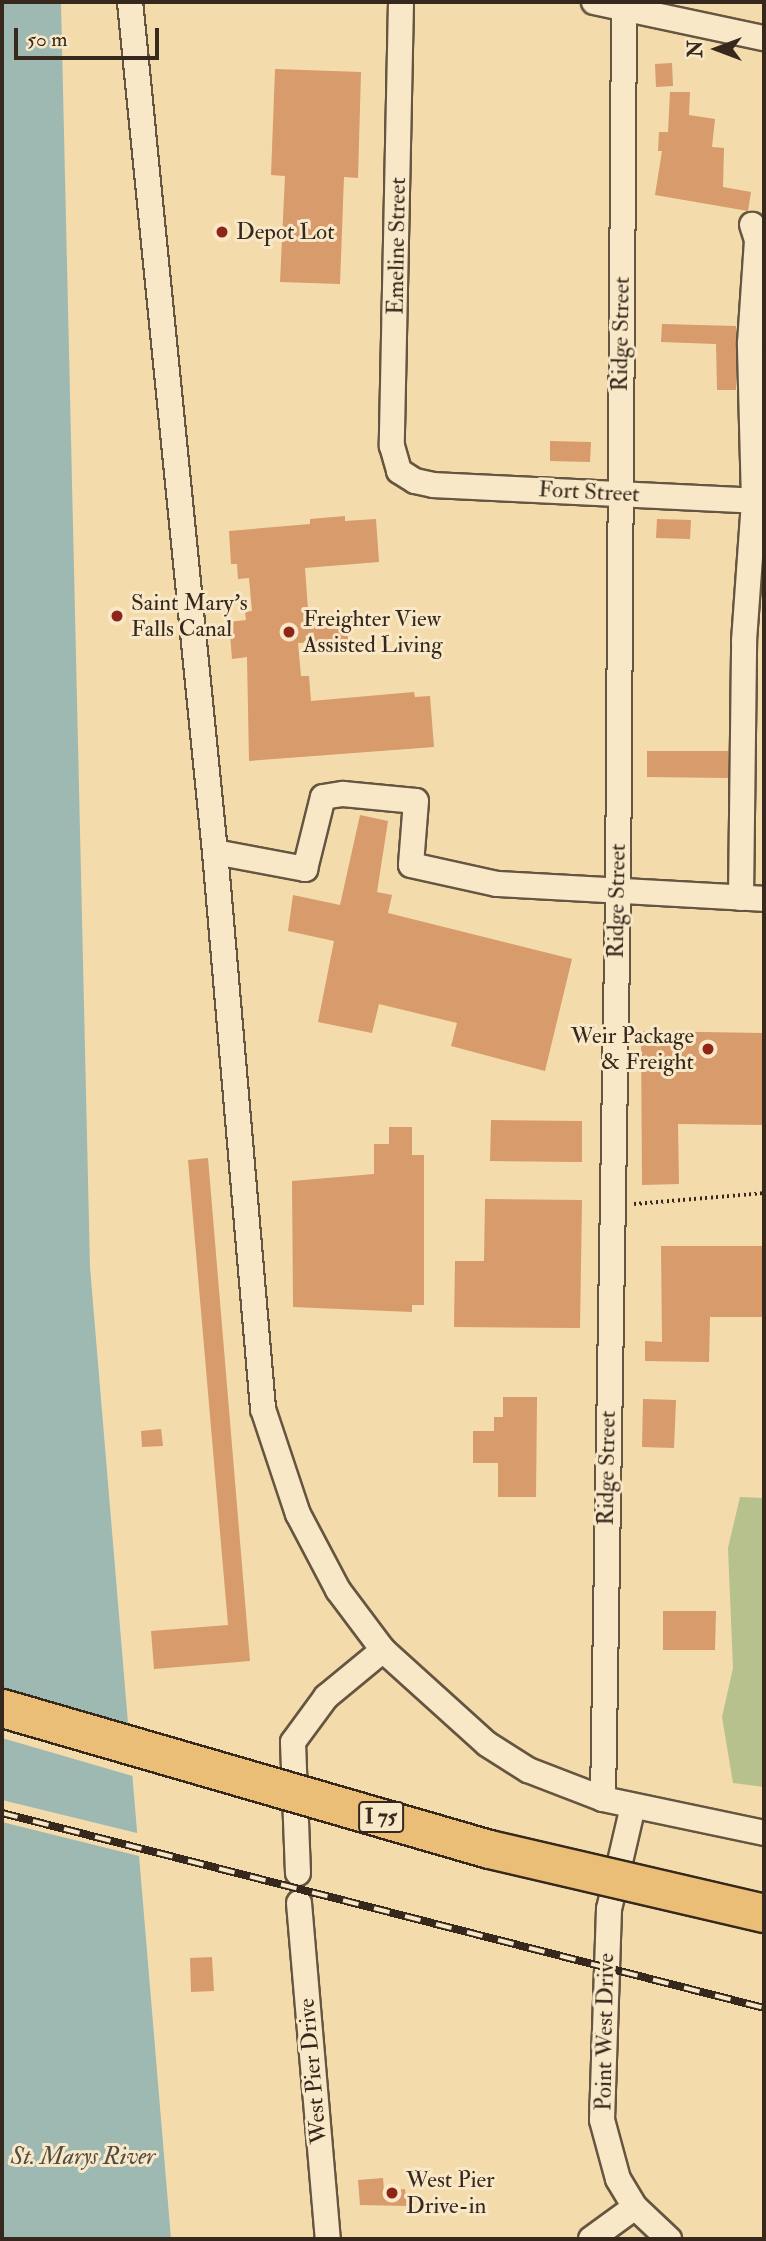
<!DOCTYPE html>
<html>
<head>
<meta charset="utf-8">
<style>
	body { margin:0 }
	#map { position:relative; width:766px; height:2241px; overflow:hidden; background:#f4dbab; font-family:"IM FELL Double Pica",serif }
	div>[style] { position:absolute }
	.green>* { inset:0; background:#b6c18d }
	.water>* { inset:0; background:#9eb9b2 }
	.pier>* { inset:0; background:#f4dbab }
	.building>* { inset:0; background:#d79b6c }
	.path>* { height:3.5px; margin-top:-1.75px; transform-origin:0; background:repeating-linear-gradient(90deg,#36281d 0 2px,transparent 0 5.5px) }
	.roads { filter:drop-shadow(2px 0 #665540) drop-shadow(-2px 0 #665540) drop-shadow(0 2px #665540) drop-shadow(0 -2px #665540) }
	.minor>* { height:24px; margin:-12px; padding:0 12px; transform-origin:12px; border-radius:12px; background:#f8e8c8 }
	.rail>* { height:8px; margin-top:-4px; transform-origin:0; background:repeating-linear-gradient(90deg,#f8e8c8 0 16px,#36281d 0 32px); box-sizing:border-box; border-block:2px solid #36281d }
	.bridges { filter:drop-shadow(2px 0 #36281d) drop-shadow(-2px 0 #36281d) drop-shadow(0 2px #36281d) drop-shadow(0 -2px #36281d) }
	.highway-bridge>* { height:37px; margin:-18.5px; padding:0 18.5px; transform-origin:18.5px; border-radius:18.5px; background:#eabe76 }
	.dots>* { width:19px; height:19px; translate:-50% -50%; box-sizing:border-box; border:4px solid #f8e8c8; border-radius:50% }
	span { translate:-50% -50%; white-space:nowrap; text-align:center; line-height:1.15; -webkit-text-stroke:6px #f8e8c8; paint-order:stroke }
	.shield-label span { padding:2px 5px; background:#f8e8c8; border:2px solid; border-radius:5px; -webkit-text-stroke-width:0 }
	.shield-label { font-size:21px; color:#36281d; font-weight:700 }
	.poi-label { font-size:23px; color:#36281d }
	.left { translate:0 -50%; text-align:left }
	.right { translate:-100% -50%; text-align:right }
	.street-label { font-size:23px; color:#36281d }
	.water-label { font-size:24px; color:#504c42; font-style:italic }
	.frame { position:absolute; inset:0; border:4px solid #36281d; pointer-events:none }
	.north { position:absolute; left:682px; top:14px; width:70px; height:70px; -webkit-text-stroke:5px #f8e8c8; paint-order:stroke; rotate:270deg; font-size:19px; font-weight:700; line-height:28px; text-align:center; color:#36281d }
	.north::after { content:''; display:block; margin:auto; width:24px; height:32px; background:#36281d; clip-path:polygon(50% 0,100% 100%,50% 72%,0 100%) }
	.scale { position:absolute; left:14px; top:28px; width:145px; height:32px; box-sizing:border-box; border:4px solid #36281d; border-top:0; padding-left:9px; font-size:21px; line-height:24px; white-space:nowrap; color:#36281d; -webkit-text-stroke:5px #f8e8c8; paint-order:stroke }
</style>
</head>
<body>
<div id="map">
	<div class="green">
		<i style="clip-path:polygon(740px 1497px,764px 1498px,764px 1787px,733px 1783px,722px 1717px,733px 1668px,728px 1548px)"></i>
	</div>
	<div class="water">
		<i style="clip-path:polygon(2px 2px,61px 2px,90px 1267px,171px 2239px,2px 2239px)"></i>
	</div>
	<div class="pier">
		<i style="clip-path:polygon(2px 1698px,133px 1734px,136px 1777px,2px 1738px)"></i>
		<i style="clip-path:polygon(2px 1800px,141px 1834px,143px 1857px,2px 1822px)"></i>
	</div>
	<div class="building">
		<i style="clip-path:polygon(672px 63px,673px 86px,656px 87px,655px 64px)"></i>
		<i style="clip-path:polygon(275px 69px,361px 72px,358px 178px,344px 177px,340px 284px,280px 282px,285px 176px,271px 175px)"></i>
		<i style="clip-path:polygon(670px 92px,690px 92px,689px 115px,715px 119px,712px 147px,724px 148px,723px 187px,751px 192px,748px 211px,655px 195px,662px 151px,658px 151px,659px 132px,668px 132px)"></i>
		<i style="clip-path:polygon(662px 324px,736px 326px,736px 390px,717px 390px,716px 344px,661px 342px)"></i>
		<i style="clip-path:polygon(550px 441px,591px 442px,590px 462px,550px 461px)"></i>
		<i style="clip-path:polygon(345px 516px,345px 521px,376px 519px,379px 562px,305px 568px,309px 623px,347px 620px,348px 640px,298px 643px,301px 676px,309px 676px,311px 701px,414px 692px,415px 697px,430px 696px,434px 747px,249px 761px,247px 657px,232px 659px,229px 622px,246px 620px,245px 612px,252px 611px,249px 578px,238px 579px,237px 564px,231px 564px,229px 531px,310px 524px,310px 519px)"></i>
		<i style="clip-path:polygon(657px 519px,691px 520px,690px 539px,656px 538px)"></i>
		<i style="clip-path:polygon(647px 751px,728px 751px,728px 778px,647px 777px)"></i>
		<i style="clip-path:polygon(360px 815px,388px 821px,377px 892px,392px 895px,388px 913px,572px 959px,545px 1071px,451px 1046px,457px 1023px,379px 1004px,372px 1033px,318px 1022px,334px 941px,288px 931px,293px 895px,340px 905px)"></i>
		<i style="clip-path:polygon(641px 1031px,764px 1033px,764px 1125px,678px 1124px,679px 1184px,642px 1185px)"></i>
		<i style="clip-path:polygon(491px 1120px,582px 1121px,582px 1162px,490px 1161px)"></i>
		<i style="clip-path:polygon(389px 1127px,412px 1127px,412px 1155px,424px 1155px,424px 1305px,412px 1305px,412px 1312px,293px 1307px,292px 1181px,374px 1174px,374px 1144px,389px 1144px)"></i>
		<i style="clip-path:polygon(208px 1158px,250px 1661px,154px 1669px,151px 1631px,228px 1625px,188px 1160px)"></i>
		<i style="clip-path:polygon(485px 1199px,582px 1200px,580px 1328px,454px 1327px,455px 1261px,484px 1261px)"></i>
		<i style="clip-path:polygon(661px 1246px,764px 1246px,764px 1317px,710px 1317px,709px 1362px,645px 1361px,645px 1341px,662px 1342px)"></i>
		<i style="clip-path:polygon(503px 1397px,537px 1397px,536px 1497px,498px 1497px,498px 1463px,473px 1463px,473px 1431px,494px 1431px,494px 1417px,503px 1417px)"></i>
		<i style="clip-path:polygon(643px 1399px,676px 1400px,674px 1448px,642px 1447px)"></i>
		<i style="clip-path:polygon(161px 1429px,163px 1446px,142px 1447px,141px 1431px)"></i>
		<i style="clip-path:polygon(663px 1611px,716px 1611px,715px 1650px,663px 1650px)"></i>
		<i style="clip-path:polygon(212px 1957px,214px 1991px,191px 1992px,190px 1958px)"></i>
		<i style="clip-path:polygon(383px 2178px,384px 2191px,405px 2189px,407px 2206px,360px 2205px,358px 2180px)"></i>
	</div>
	<div class="path">
		<i style="left:634px;top:1204px;width:130px;rotate:-4.8deg"></i>
	</div>
	<div class="roads">
		<div class="minor">
			<i style="left:130px;top:2px;width:854px;rotate:84.29deg"></i>
			<i style="left:215px;top:852px;width:559px;rotate:85.07deg"></i>
			<i style="left:263px;top:1409px;width:111px;rotate:71.6deg"></i>
			<i style="left:298px;top:1514px;width:86px;rotate:62.2deg"></i>
			<i style="left:338px;top:1590px;width:75px;rotate:53.1deg"></i>
			<i style="left:383px;top:1650px;width:140px;rotate:42.1deg"></i>
			<i style="left:487px;top:1744px;width:49px;rotate:32.4deg"></i>
			<i style="left:528px;top:1770px;width:80px;rotate:21.1deg"></i>
			<i style="left:603px;top:1799px;width:165px;rotate:11.9deg"></i>
			<i style="left:401px;top:2px;width:444px;rotate:91.2deg"></i>
			<i style="left:392px;top:446px;width:26px;rotate:74deg"></i>
			<i style="left:399px;top:471px;width:19px;rotate:32deg"></i>
			<i style="left:415px;top:481px;width:19px;rotate:12deg"></i>
			<i style="left:434px;top:485px;width:330px;rotate:2.8deg"></i>
			<i style="left:594px;top:2px;width:174px;rotate:12deg"></i>
			<i style="left:215px;top:852px;width:92px;rotate:10.7deg"></i>
			<i style="left:305px;top:869px;width:74px;rotate:-76deg"></i>
			<i style="left:323px;top:797px;width:20px;rotate:-9deg"></i>
			<i style="left:343px;top:794px;width:73px;rotate:5.5deg"></i>
			<i style="left:416px;top:801px;width:64px;rotate:94.5deg"></i>
			<i style="left:411px;top:865px;width:88px;rotate:12.5deg"></i>
			<i style="left:497px;top:884px;width:267px;rotate:3.2deg"></i>
			<i style="left:741px;top:898px;width:257px;rotate:-89.3deg"></i>
			<i style="left:744px;top:641px;width:140px;rotate:-85.9deg"></i>
			<i style="left:754px;top:501px;width:158px;rotate:-91.5deg"></i>
			<i style="left:750px;top:343px;width:103px;rotate:-86.1deg"></i>
			<i style="left:757px;top:240px;width:16px;rotate:-108deg"></i>
			<i style="left:603px;top:1799px;width:906px;rotate:-89.05deg"></i>
			<i style="left:618px;top:893px;width:891px;rotate:-89.61deg"></i>
			<i style="left:633px;top:1806px;width:106px;rotate:103.1deg"></i>
			<i style="left:609px;top:1909px;width:211px;rotate:91.9deg"></i>
			<i style="left:602px;top:2120px;width:61px;rotate:74.8deg"></i>
			<i style="left:618px;top:2179px;width:33px;rotate:59deg"></i>
			<i style="left:635px;top:2207px;width:47px;rotate:43.3deg"></i>
			<i style="left:298px;top:1873px;width:131px;rotate:-92.2deg"></i>
			<i style="left:293px;top:1742px;width:56px;rotate:-53.7deg"></i>
			<i style="left:326px;top:1697px;width:74px;rotate:-39.5deg"></i>
			<i style="left:299px;top:1903px;width:337px;rotate:85.1deg"></i>
			<i style="left:591px;top:2239px;width:54px;rotate:-36deg"></i>
		</div>
	</div>
	<div class="rail">
		<i style="left:2px;top:1813px;width:787px;rotate:14.35deg"></i>
	</div>
	<div class="bridges">
		<div class="highway-bridge">
			<i style="left:2px;top:1708px;width:507px;rotate:16.15deg"></i>
			<i style="left:489px;top:1849px;width:282px;rotate:13.1deg"></i>
		</div>
	</div>
	<div class="dots">
		<i style="left:222px;top:232px;background:#8f2418"></i>
		<i style="left:117px;top:616px;background:#8f2418"></i>
		<i style="left:289px;top:632px;background:#8f2418"></i>
		<i style="left:708px;top:1049px;background:#8f2418"></i>
		<i style="left:392px;top:2193px;background:#8f2418"></i>
	</div>
	<div class="shield-label">
		<span style="left:381px;top:1817px">I 75</span>
	</div>
	<div class="poi-label">
		<span class="left" style="left:236px;top:232px">Depot Lot</span>
		<span class="left" style="left:131px;top:616px">Saint Mary's<br>Falls Canal</span>
		<span class="left" style="left:303px;top:632px">Freighter View<br>Assisted Living</span>
		<span class="right" style="left:694px;top:1049px">Weir Package<br>&amp; Freight</span>
		<span class="left" style="left:406px;top:2193px">West Pier<br>Drive-in</span>
	</div>
	<div class="street-label">
		<span style="left:397px;top:246px;rotate:-89deg">Emeline Street</span>
		<span style="left:621px;top:334px;rotate:-89deg">Ridge Street</span>
		<span style="left:589px;top:492px;rotate:3deg">Fort Street</span>
		<span style="left:617px;top:901px;rotate:-89deg">Ridge Street</span>
		<span style="left:607px;top:1468px;rotate:-89deg">Ridge Street</span>
		<span style="left:605px;top:2032px;rotate:-89deg">Point West Drive</span>
		<span style="left:313px;top:2071px;rotate:-95deg">West Pier Drive</span>
	</div>
	<div class="water-label">
		<span style="left:83px;top:2157px">St. Marys River</span>
	</div>
	<div class="frame"></div>
	<div class="north">N</div>
	<div class="scale">50 m</div>
</div>
</body>
</html>
